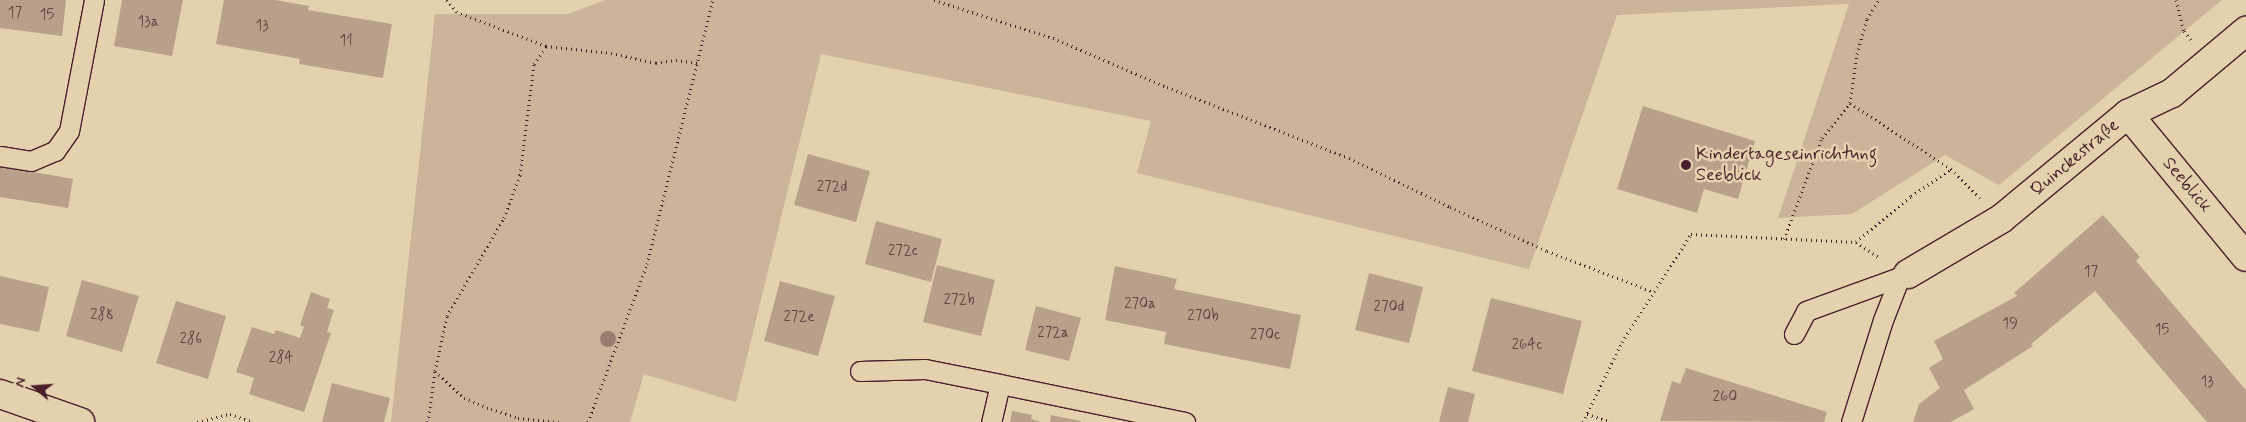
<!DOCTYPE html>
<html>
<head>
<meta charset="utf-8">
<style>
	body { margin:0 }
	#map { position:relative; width:2246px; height:422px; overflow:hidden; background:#e4d2af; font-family:Mynerve,sans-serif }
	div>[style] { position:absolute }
	.green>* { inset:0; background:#cbb499 }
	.building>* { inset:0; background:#b9a08b }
	.path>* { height:3px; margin-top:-1.5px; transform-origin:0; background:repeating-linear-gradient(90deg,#4a1f2b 0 1px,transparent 0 5px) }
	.roads { filter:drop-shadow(1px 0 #4a1f2b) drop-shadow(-1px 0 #4a1f2b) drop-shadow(0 1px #4a1f2b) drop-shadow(0 -1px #4a1f2b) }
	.service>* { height:19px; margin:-9.5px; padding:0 9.5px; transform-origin:9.5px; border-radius:9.5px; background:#e4d2af }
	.minor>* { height:28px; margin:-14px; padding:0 14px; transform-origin:14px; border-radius:14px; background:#e4d2af }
	.tertiary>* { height:28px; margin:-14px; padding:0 14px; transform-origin:14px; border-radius:14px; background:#e4d2af }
	.trees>* { width:16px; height:16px; margin:-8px; border-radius:50%; background:#9a7c70 }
	.dots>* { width:14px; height:14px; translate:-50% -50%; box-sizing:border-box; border:2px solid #e4d2af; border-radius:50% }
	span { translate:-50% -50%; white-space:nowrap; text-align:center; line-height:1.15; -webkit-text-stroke:5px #e4d2af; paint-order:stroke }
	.number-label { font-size:15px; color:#663f43 }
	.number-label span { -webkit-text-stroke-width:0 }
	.poi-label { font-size:18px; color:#4a1f2b }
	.left { translate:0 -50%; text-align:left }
	.street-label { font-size:18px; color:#4a1f2b }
	.north { position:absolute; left:10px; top:362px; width:50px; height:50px; -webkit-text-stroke:4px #e4d2af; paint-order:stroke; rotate:288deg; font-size:14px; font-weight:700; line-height:20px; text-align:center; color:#4a1f2b }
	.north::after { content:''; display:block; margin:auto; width:18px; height:22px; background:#4a1f2b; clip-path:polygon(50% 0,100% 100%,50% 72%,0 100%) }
</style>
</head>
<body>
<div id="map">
	<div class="green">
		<i style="clip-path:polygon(605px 0,2222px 0,1999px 185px,1945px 155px,1852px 214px,1778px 218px,1849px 4px,1617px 15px,1529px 269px,1137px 173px,1151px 121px,821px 54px,736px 402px,644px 374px,630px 422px,391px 422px,435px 14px,568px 14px)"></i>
	</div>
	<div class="building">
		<i style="clip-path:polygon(0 0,66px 0,62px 36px,0 28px)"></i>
		<i style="clip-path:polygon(122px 0,183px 0,172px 56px,114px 46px)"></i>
		<i style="clip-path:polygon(224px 0,275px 0,309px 6px,308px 10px,392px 24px,383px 78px,299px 64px,300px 59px,216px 44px)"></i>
		<i style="clip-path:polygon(1643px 106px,1755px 141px,1738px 199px,1704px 189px,1697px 213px,1617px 189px)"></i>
		<i style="clip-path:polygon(808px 154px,870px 171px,856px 222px,794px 205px)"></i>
		<i style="clip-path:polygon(0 166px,73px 179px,68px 208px,0 197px)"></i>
		<i style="clip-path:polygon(2103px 215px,2140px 257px,2136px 261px,2246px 390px,2246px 422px,2207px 422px,2095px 291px,2031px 344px,2033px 346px,1964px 390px,1974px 409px,1951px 422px,1913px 422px,1919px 404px,1940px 388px,1929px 368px,1943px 359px,1934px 341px,2017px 296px,2014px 293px)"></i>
		<i style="clip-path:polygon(876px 221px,942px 239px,931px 282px,865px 264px)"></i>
		<i style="clip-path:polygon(937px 265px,995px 280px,981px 336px,923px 322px)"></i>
		<i style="clip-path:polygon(1115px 266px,1177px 279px,1174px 289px,1301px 315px,1290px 369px,1164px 344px,1166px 332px,1105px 320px)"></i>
		<i style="clip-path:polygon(1369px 273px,1423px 287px,1409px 343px,1355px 330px)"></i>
		<i style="clip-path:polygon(0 276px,49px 287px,39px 332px,0 324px)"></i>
		<i style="clip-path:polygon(82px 280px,139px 296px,122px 352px,66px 336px)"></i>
		<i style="clip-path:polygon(780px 281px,835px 296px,818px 356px,764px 341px)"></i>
		<i style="clip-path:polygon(311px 292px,330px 299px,327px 308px,334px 310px,327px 332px,331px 333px,304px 412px,249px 394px,254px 378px,236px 372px,252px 327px,274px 334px,276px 330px,300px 338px,304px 327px,300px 325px)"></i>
		<i style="clip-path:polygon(1491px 298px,1582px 321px,1563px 394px,1472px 371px)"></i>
		<i style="clip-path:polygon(176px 301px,226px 316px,208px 379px,156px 363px)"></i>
		<i style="clip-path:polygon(1036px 306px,1081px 318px,1069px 361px,1025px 350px)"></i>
		<i style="clip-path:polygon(1686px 368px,1827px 412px,1824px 422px,1660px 421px,1672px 381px,1680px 384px)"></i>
		<i style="clip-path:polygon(332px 383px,390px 398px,384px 422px,322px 422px)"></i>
		<i style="clip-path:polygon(1448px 387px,1475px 394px,1468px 422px,1439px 422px)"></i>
		<i style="clip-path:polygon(1012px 411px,1032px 415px,1031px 419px,1041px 422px,1010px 422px)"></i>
		<i style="clip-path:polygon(1051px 415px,1081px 421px,1081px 422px,1050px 422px)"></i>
	</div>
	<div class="path">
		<i style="left:934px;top:0;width:125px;rotate:17.7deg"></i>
		<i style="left:1053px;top:38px;width:124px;rotate:23.3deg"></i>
		<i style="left:1167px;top:87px;width:195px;rotate:21.3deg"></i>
		<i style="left:1349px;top:158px;width:112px;rotate:25.9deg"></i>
		<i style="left:1450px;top:207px;width:107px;rotate:24.4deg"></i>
		<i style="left:1547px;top:251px;width:115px;rotate:21deg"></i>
		<i style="left:2176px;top:0;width:32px;rotate:76deg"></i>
		<i style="left:2184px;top:31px;width:11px;rotate:52deg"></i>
		<i style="left:546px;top:46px;width:65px;rotate:6.1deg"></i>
		<i style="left:611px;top:53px;width:46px;rotate:12.5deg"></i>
		<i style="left:656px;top:63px;width:20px;rotate:-9deg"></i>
		<i style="left:676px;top:60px;width:22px;rotate:8deg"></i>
		<i style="left:1850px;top:103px;width:121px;rotate:33.2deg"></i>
		<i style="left:1951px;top:169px;width:41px;rotate:45deg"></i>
		<i style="left:1784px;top:239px;width:108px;rotate:-69.4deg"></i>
		<i style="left:1822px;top:138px;width:45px;rotate:-51.3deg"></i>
		<i style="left:1850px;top:103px;width:49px;rotate:-81.9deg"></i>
		<i style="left:1857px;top:54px;width:36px;rotate:-74deg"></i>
		<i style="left:1867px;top:19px;width:22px;rotate:-58deg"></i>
		<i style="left:1856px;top:242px;width:27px;rotate:34deg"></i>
		<i style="left:435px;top:371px;width:40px;rotate:43deg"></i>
		<i style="left:464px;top:398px;width:29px;rotate:22deg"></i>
		<i style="left:491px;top:409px;width:28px;rotate:18deg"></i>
		<i style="left:518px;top:418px;width:41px;rotate:5.6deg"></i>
		<i style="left:1587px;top:414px;width:25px;rotate:18deg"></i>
		<i style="left:197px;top:422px;width:34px;rotate:-14deg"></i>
		<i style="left:230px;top:414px;width:24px;rotate:19deg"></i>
		<i style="left:428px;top:422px;width:51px;rotate:-82.2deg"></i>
		<i style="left:435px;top:371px;width:56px;rotate:-77.7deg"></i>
		<i style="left:447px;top:316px;width:113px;rotate:-59.8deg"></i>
		<i style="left:504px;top:218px;width:46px;rotate:-69.6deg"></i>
		<i style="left:520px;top:175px;width:112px;rotate:-82.8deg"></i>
		<i style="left:534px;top:64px;width:22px;rotate:-56deg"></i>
		<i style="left:546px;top:46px;width:95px;rotate:-159.1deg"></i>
		<i style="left:457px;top:12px;width:16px;rotate:-130deg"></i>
		<i style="left:588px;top:422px;width:169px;rotate:-69.5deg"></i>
		<i style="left:647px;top:264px;width:272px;rotate:-76deg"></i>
		<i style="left:1583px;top:422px;width:89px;rotate:-64deg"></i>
		<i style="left:1622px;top:342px;width:128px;rotate:-57.4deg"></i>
		<i style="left:1691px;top:234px;width:165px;rotate:2.8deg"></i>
		<i style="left:1856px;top:242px;width:72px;rotate:-39.9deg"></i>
		<i style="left:1911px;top:196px;width:48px;rotate:-34deg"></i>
	</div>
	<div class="roads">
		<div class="service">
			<i style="left:0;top:156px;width:31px;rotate:9deg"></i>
			<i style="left:31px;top:161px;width:26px;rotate:-23deg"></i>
			<i style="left:55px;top:151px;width:24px;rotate:-55deg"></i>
			<i style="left:69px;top:131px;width:133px;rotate:-79.2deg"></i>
			<i style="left:1794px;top:334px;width:26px;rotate:-62deg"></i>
			<i style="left:1806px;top:311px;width:105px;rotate:-20deg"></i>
			<i style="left:860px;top:371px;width:65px;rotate:-1.8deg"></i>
			<i style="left:925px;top:369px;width:76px;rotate:11.3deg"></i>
			<i style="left:1000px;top:384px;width:39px;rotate:103deg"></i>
			<i style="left:1000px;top:384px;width:189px;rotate:11.6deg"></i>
			<i style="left:1851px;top:422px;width:107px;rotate:-72.6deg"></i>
			<i style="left:1883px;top:320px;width:44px;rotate:-68.7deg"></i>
		</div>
		<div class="minor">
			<i style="left:2128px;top:114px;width:185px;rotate:50.5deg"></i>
			<i style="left:1908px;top:274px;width:108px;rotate:-30.6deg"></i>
			<i style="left:2001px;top:219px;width:165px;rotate:-39.6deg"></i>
			<i style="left:2128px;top:114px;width:49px;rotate:-25.5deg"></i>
			<i style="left:2172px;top:93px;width:97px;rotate:-40deg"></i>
		</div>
		<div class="tertiary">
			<i style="left:0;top:394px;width:85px;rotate:19.3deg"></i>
		</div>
	</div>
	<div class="trees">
		<i style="left:608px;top:339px"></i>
	</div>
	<div class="dots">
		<i style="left:1686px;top:165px;background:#4a1f2b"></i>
	</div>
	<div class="number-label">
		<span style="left:15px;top:14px">17</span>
		<span style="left:47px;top:16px">15</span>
		<span style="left:148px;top:23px">13a</span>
		<span style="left:262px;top:27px">13</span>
		<span style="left:346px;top:42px">11</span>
		<span style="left:832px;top:188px">272d</span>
		<span style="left:903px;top:252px">272c</span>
		<span style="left:2091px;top:273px">17</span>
		<span style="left:959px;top:301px">272b</span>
		<span style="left:1140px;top:305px">270a</span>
		<span style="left:1389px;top:308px">270d</span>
		<span style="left:102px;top:316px">288</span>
		<span style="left:1203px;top:317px">270b</span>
		<span style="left:799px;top:318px">272e</span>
		<span style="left:2010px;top:325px">19</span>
		<span style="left:2162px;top:331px">15</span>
		<span style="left:1053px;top:334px">272a</span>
		<span style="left:1265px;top:336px">270c</span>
		<span style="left:191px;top:340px">286</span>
		<span style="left:1527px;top:346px">264c</span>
		<span style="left:281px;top:359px">284</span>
		<span style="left:2207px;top:383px">13</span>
		<span style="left:1725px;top:398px">260</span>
	</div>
	<div class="poi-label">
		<span class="left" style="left:1696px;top:165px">Kindertageseinrichtung<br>Seeblick</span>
	</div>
	<div class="street-label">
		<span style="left:2075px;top:158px;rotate:-40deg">Quinckestraße</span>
		<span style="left:2187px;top:185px;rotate:50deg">Seeblick</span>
	</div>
	<div class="north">N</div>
</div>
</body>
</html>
